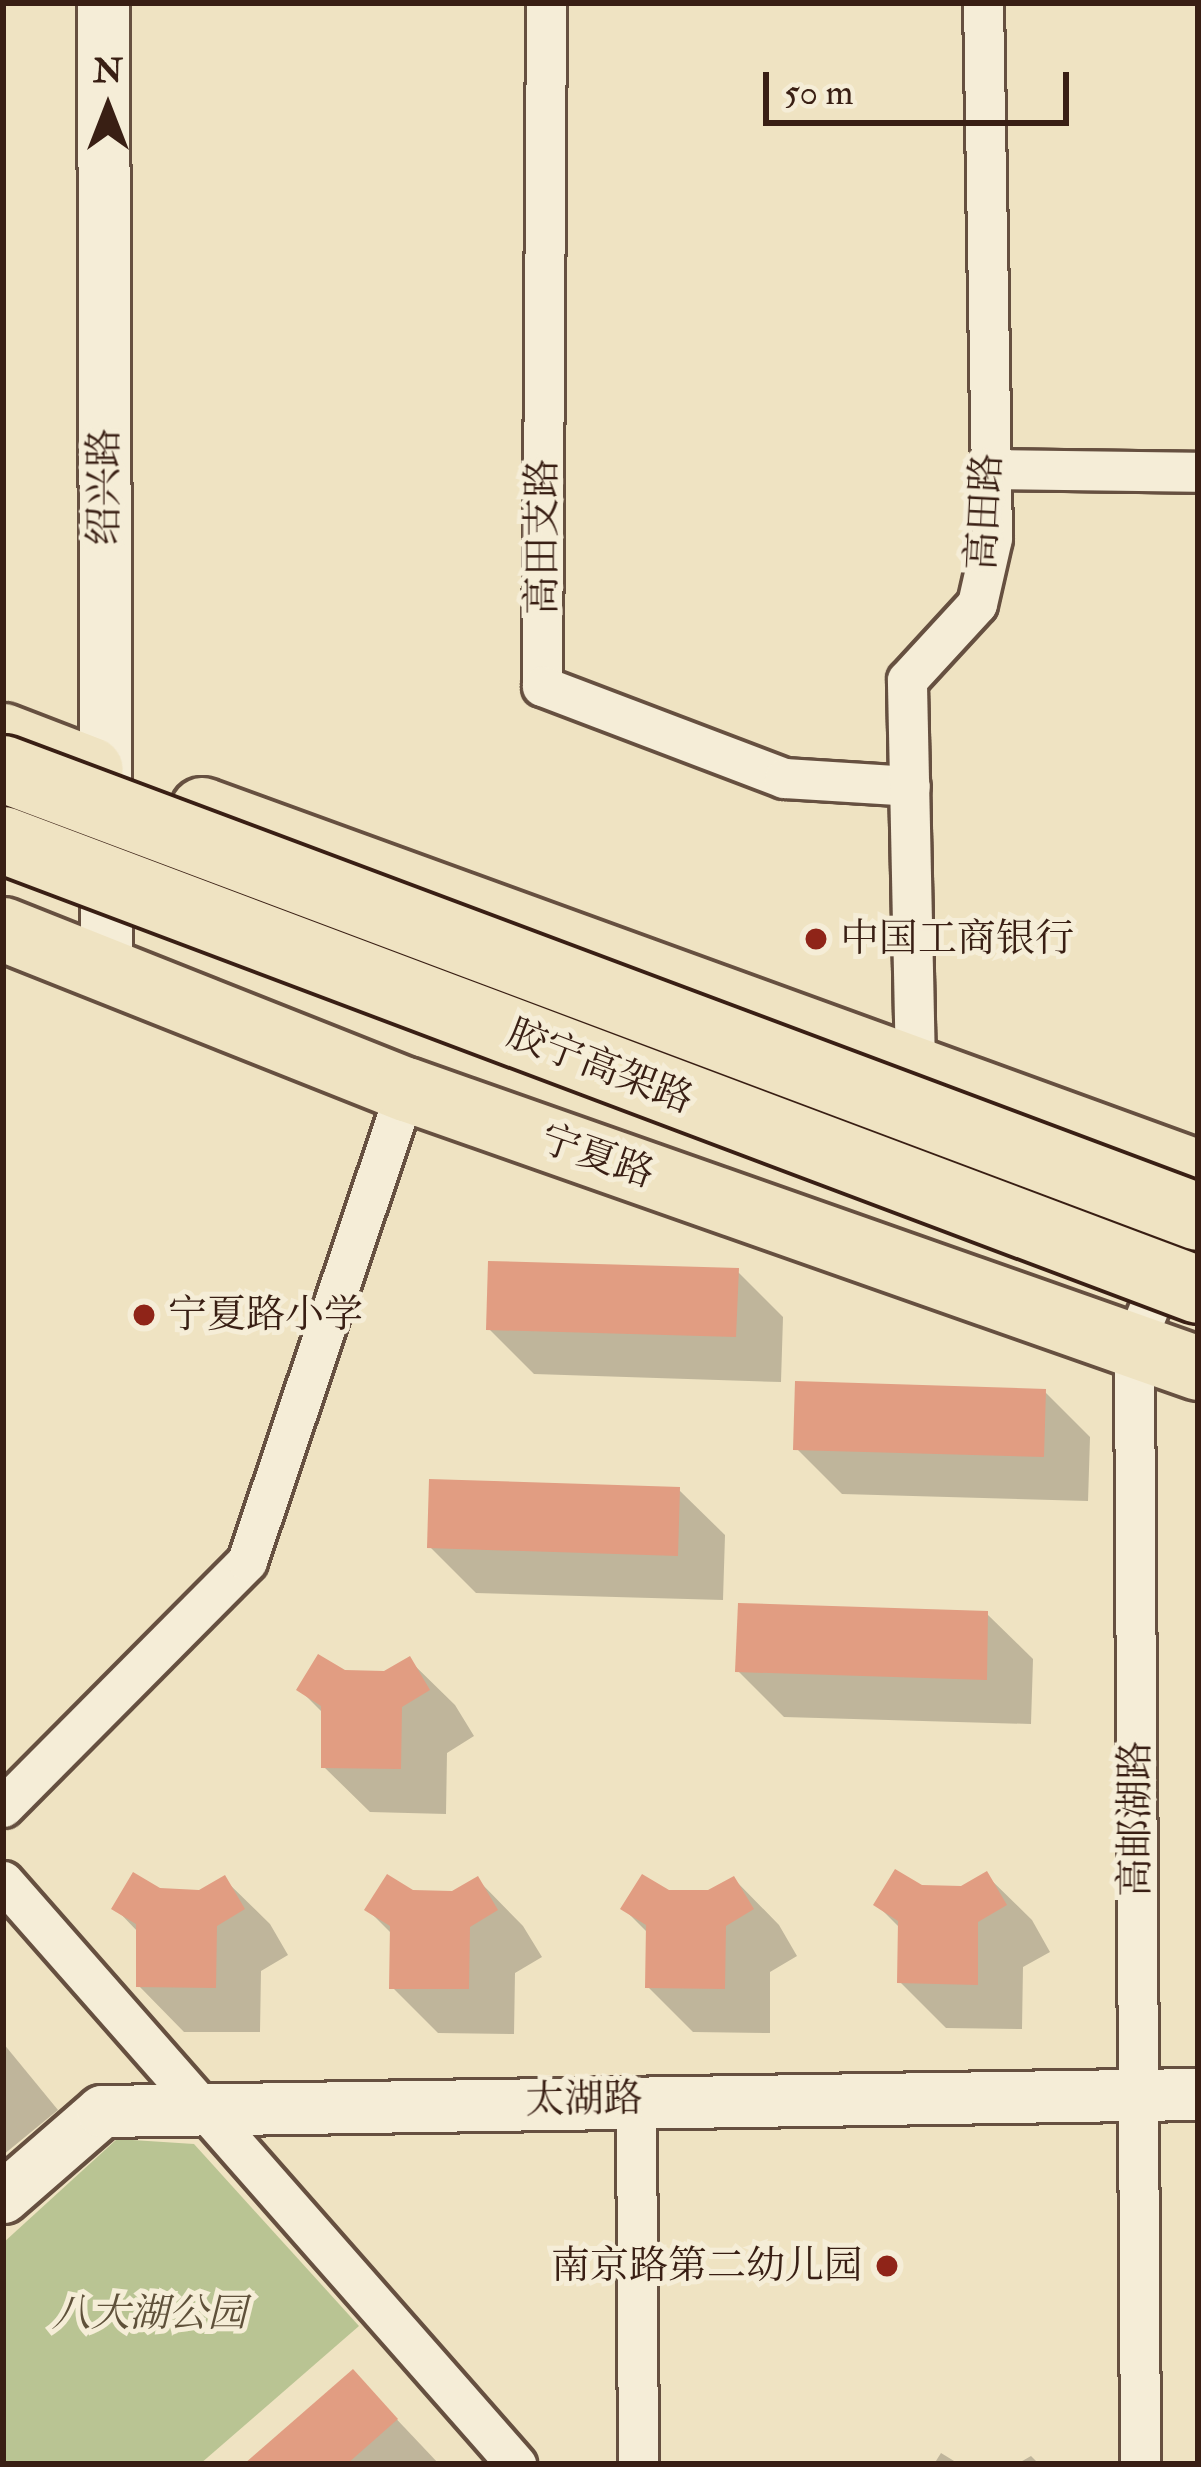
<!DOCTYPE html>
<html>
<head>
<meta charset="utf-8">
<style>
	body { margin:0 }
	#map { position:relative; width:1201px; height:2467px; overflow:hidden; background:#efe3c2; font-family:"IM FELL Double Pica","Noto Serif SC",serif }
	div>[style] { position:absolute }
	.green>* { inset:0; background:#b9c493 }
	.shadow>* { inset:0; background:#0003 }
	.building>* { inset:0; background:#e19d82 }
	.roads { filter:drop-shadow(3px 0 #665040) drop-shadow(-3px 0 #665040) drop-shadow(0 3px #665040) drop-shadow(0 -3px #665040) }
	.minor>* { height:39px; margin:-19.5px; padding:0 19.5px; transform-origin:19.5px; border-radius:19.5px; background:#f5edd7 }
	.tertiary>* { height:51px; margin:-25.5px; padding:0 25.5px; transform-origin:25.5px; border-radius:25.5px; background:#f5edd7 }
	.primary>* { height:63px; margin:-31.5px; padding:0 31.5px; transform-origin:31.5px; border-radius:31.5px; background:#efe3c2 }
	.bridges { filter:drop-shadow(3px 0 #391f14) drop-shadow(-3px 0 #391f14) drop-shadow(0 3px #391f14) drop-shadow(0 -3px #391f14) }
	.trunk-bridge>* { height:66px; margin:-33px; padding:0 33px; transform-origin:33px; border-radius:33px; background:#efe3c2 }
	.dots>* { width:33px; height:33px; translate:-50% -50%; box-sizing:border-box; border:6px solid #f5edd7; border-radius:50% }
	span { translate:-50% -50%; white-space:nowrap; text-align:center; line-height:1.15; -webkit-text-stroke:10px #f5edd7; paint-order:stroke }
	.street-label { font-size:39px; color:#391f14 }
	.poi-label { font-size:39px; color:#391f14 }
	.left { translate:0 -50%; text-align:left }
	.right { translate:-100% -50%; text-align:right }
	.park-label { font-size:39px; color:#5f513a; font-style:italic }
	.frame { position:absolute; inset:0; border:6px solid #391f14; pointer-events:none }
	.north { position:absolute; left:48px; top:48px; width:120px; height:120px; -webkit-text-stroke:9px #f5edd7; paint-order:stroke; rotate:0deg; font-size:33px; font-weight:700; line-height:48px; text-align:center; color:#391f14 }
	.north::after { content:''; display:block; margin:auto; width:42px; height:54px; background:#391f14; clip-path:polygon(50% 0,100% 100%,50% 72%,0 100%) }
	.scale { position:absolute; left:763px; top:72px; width:306px; height:54px; box-sizing:border-box; border:6px solid #391f14; border-top:0; padding-left:15px; font-size:36px; line-height:42px; white-space:nowrap; color:#391f14; -webkit-text-stroke:9px #f5edd7; paint-order:stroke }
</style>
</head>
<body>
<div id="map">
	<div class="green">
		<i style="clip-path:polygon(117px 2139px,194px 2144px,359px 2326px,200px 2464px,3px 2464px,3px 2243px)"></i>
	</div>
	<div class="shadow">
		<i style="clip-path:polygon(737px 1271px,783px 1317px,781px 1382px,534px 1374px,489px 1329px)"></i>
		<i style="clip-path:polygon(1045px 1392px,1090px 1437px,1088px 1501px,842px 1494px,796px 1448px)"></i>
		<i style="clip-path:polygon(679px 1490px,725px 1535px,723px 1600px,476px 1593px,430px 1547px)"></i>
		<i style="clip-path:polygon(987px 1614px,1033px 1659px,1031px 1724px,784px 1717px,738px 1671px)"></i>
		<i style="clip-path:polygon(409px 1660px,455px 1705px,474px 1736px,447px 1753px,446px 1814px,370px 1812px,324px 1767px,324px 1714px,300px 1690px,344px 1673px,385px 1674px)"></i>
		<i style="clip-path:polygon(986px 1875px,1032px 1920px,1050px 1952px,1023px 1967px,1022px 2029px,946px 2028px,900px 1982px,901px 1929px,877px 1905px,921px 1888px,962px 1889px)"></i>
		<i style="clip-path:polygon(224px 1879px,270px 1924px,288px 1955px,261px 1971px,260px 2032px,184px 2032px,139px 1986px,139px 1933px,115px 1908px,159px 1891px,200px 1893px)"></i>
		<i style="clip-path:polygon(734px 1879px,779px 1925px,797px 1956px,770px 1972px,770px 2033px,693px 2032px,648px 1987px,649px 1934px,624px 1909px,668px 1893px,709px 1893px)"></i>
		<i style="clip-path:polygon(478px 1880px,523px 1926px,542px 1957px,515px 1973px,514px 2034px,438px 2033px,392px 1987px,393px 1935px,368px 1910px,412px 1893px,453px 1894px)"></i>
		<i style="clip-path:polygon(3px 2043px,58px 2110px,3px 2155px)"></i>
		<i style="clip-path:polygon(353px 2373px,439px 2464px,250px 2464px)"></i>
		<i style="clip-path:polygon(941px 2453px,959px 2464px,934px 2464px)"></i>
		<i style="clip-path:polygon(1031px 2456px,1039px 2464px,1017px 2464px)"></i>
	</div>
	<div class="building">
		<i style="clip-path:polygon(488px 1261px,739px 1268px,736px 1337px,486px 1330px)"></i>
		<i style="clip-path:polygon(795px 1381px,1046px 1389px,1044px 1457px,793px 1450px)"></i>
		<i style="clip-path:polygon(429px 1479px,680px 1487px,678px 1556px,427px 1548px)"></i>
		<i style="clip-path:polygon(738px 1603px,988px 1611px,987px 1680px,735px 1672px)"></i>
		<i style="clip-path:polygon(318px 1654px,345px 1670px,384px 1671px,410px 1656px,430px 1690px,402px 1707px,401px 1769px,321px 1768px,321px 1706px,296px 1690px)"></i>
		<i style="clip-path:polygon(895px 1869px,922px 1885px,961px 1886px,987px 1871px,1007px 1905px,978px 1922px,978px 1985px,897px 1983px,898px 1921px,873px 1905px)"></i>
		<i style="clip-path:polygon(133px 1872px,160px 1888px,199px 1890px,225px 1875px,245px 1909px,217px 1926px,216px 1988px,136px 1987px,136px 1924px,111px 1909px)"></i>
		<i style="clip-path:polygon(387px 1874px,413px 1890px,452px 1891px,478px 1876px,498px 1910px,470px 1927px,469px 1989px,389px 1989px,390px 1926px,364px 1910px)"></i>
		<i style="clip-path:polygon(642px 1874px,669px 1890px,708px 1890px,734px 1876px,754px 1909px,726px 1926px,725px 1989px,645px 1988px,646px 1925px,620px 1909px)"></i>
		<i style="clip-path:polygon(353px 2369px,398px 2419px,347px 2464px,244px 2464px)"></i>
	</div>
	<div class="roads">
		<div class="minor">
			<i style="left:546px;top:3px;width:683px;rotate:90.34deg"></i>
			<i style="left:542px;top:686px;width:259px;rotate:20.8deg"></i>
			<i style="left:784px;top:778px;width:126px;rotate:3.6deg"></i>
			<i style="left:990px;top:469px;width:208px;rotate:0.8deg"></i>
			<i style="left:915px;top:1066px;width:386px;rotate:-91.2deg"></i>
			<i style="left:907px;top:680px;width:103px;rotate:-47.4deg"></i>
			<i style="left:977px;top:604px;width:68px;rotate:-77.2deg"></i>
			<i style="left:992px;top:538px;width:535px;rotate:-90.96deg"></i>
			<i style="left:3px;top:1807px;width:346px;rotate:-45.2deg"></i>
			<i style="left:247px;top:1561px;width:498px;rotate:-71.4deg"></i>
			<i style="left:3px;top:1881px;width:777px;rotate:48.65deg"></i>
			<i style="left:636px;top:2098px;width:366px;rotate:89.7deg"></i>
			<i style="left:1140px;top:2464px;width:1119px;rotate:-90.31deg"></i>
			<i style="left:1134px;top:1345px;width:94px;rotate:-68.1deg"></i>
		</div>
		<div class="tertiary">
			<i style="left:103px;top:3px;width:968px;rotate:89.82deg"></i>
			<i style="left:3px;top:2197px;width:131px;rotate:-41deg"></i>
			<i style="left:102px;top:2111px;width:1096px;rotate:-0.89deg"></i>
		</div>
		<div class="primary">
			<i style="left:3px;top:735px;width:94px;rotate:21.1deg"></i>
			<i style="left:202px;top:809px;width:1060px;rotate:20.02deg"></i>
			<i style="left:3px;top:929px;width:434px;rotate:21.7deg"></i>
			<i style="left:406px;top:1089px;width:840px;rotate:19.41deg"></i>
		</div>
	</div>
	<div class="bridges">
		<div class="trunk-bridge">
			<i style="left:3px;top:769px;width:1276px;rotate:20.55deg"></i>
			<i style="left:3px;top:840px;width:1277px;rotate:20.63deg"></i>
		</div>
	</div>
	<div class="dots">
		<i style="left:816px;top:939px;background:#8f2418"></i>
		<i style="left:144px;top:1315px;background:#8f2418"></i>
		<i style="left:887px;top:2266px;background:#8f2418"></i>
	</div>
	<div class="street-label">
		<span style="left:105px;top:487px;rotate:-90deg">绍兴路</span>
		<span style="left:985px;top:512px;rotate:-87deg">高田路</span>
		<span style="left:543px;top:537px;rotate:-90deg">高田支路</span>
		<span style="left:600px;top:1067px;rotate:21deg">胶宁高架路</span>
		<span style="left:597px;top:1157px;rotate:19deg">宁夏路</span>
		<span style="left:1136px;top:1819px;rotate:-90deg">高邮湖路</span>
		<span style="left:584px;top:2100px;rotate:-1deg">太湖路</span>
	</div>
	<div class="poi-label">
		<span class="left" style="left:840px;top:939px">中国工商银行</span>
		<span class="left" style="left:168px;top:1315px">宁夏路小学</span>
		<span class="right" style="left:863px;top:2266px">南京路第二幼儿园</span>
	</div>
	<div class="park-label">
		<span style="left:149px;top:2314px">八大湖公园</span>
	</div>
	<div class="frame"></div>
	<div class="north">N</div>
	<div class="scale">50 m</div>
</div>
</body>
</html>
